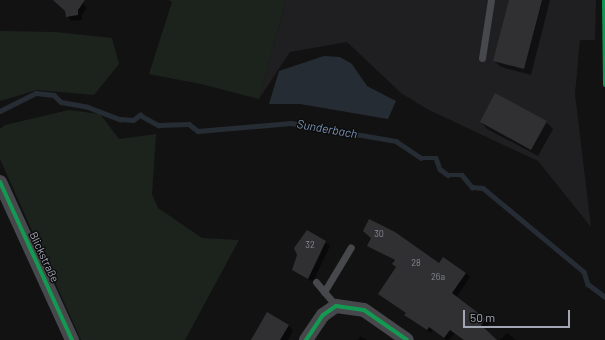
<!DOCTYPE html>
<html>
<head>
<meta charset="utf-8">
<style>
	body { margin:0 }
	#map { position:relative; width:605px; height:340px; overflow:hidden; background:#121213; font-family:Barlow,sans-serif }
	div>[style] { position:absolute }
	.built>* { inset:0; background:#1f1f21 }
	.green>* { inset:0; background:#1c231d }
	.water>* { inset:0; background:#262c34 }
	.shadow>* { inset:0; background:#0007 }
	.stream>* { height:4.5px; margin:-2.25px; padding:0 2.25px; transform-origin:2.25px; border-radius:2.25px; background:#262c34 }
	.building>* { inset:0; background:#303032 }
	.service>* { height:7px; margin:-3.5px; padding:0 3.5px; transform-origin:3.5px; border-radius:3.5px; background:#47484b }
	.minor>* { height:14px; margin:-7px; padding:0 7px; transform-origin:7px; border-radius:7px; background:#47484b }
	.cycleway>* { height:4px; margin:-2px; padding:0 2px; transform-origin:2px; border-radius:2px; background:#139951 }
	span { translate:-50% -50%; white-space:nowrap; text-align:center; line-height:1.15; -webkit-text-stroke:3px #0d0d0e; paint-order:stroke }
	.number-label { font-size:9px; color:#868894 }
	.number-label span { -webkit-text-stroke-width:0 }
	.street-label { font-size:11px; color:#a3a6b4 }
	.water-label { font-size:12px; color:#7891b1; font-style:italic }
	.scale { position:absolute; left:463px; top:310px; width:107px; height:18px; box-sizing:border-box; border:2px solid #a3a6b4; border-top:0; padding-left:5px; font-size:12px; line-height:14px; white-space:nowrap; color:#a3a6b4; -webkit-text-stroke:3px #0d0d0e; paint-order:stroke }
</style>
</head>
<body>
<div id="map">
	<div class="built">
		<i style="clip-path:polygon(286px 0,596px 0,595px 40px,580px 40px,575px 94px,591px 227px,538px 161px,427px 109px,401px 93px,347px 42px,290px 52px,259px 99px)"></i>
	</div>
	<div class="green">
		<i style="clip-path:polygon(168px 0,286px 0,259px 99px,201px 84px,149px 74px,172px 2px)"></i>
		<i style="clip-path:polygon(0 31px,55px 32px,112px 38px,119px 64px,94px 95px,37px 90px,0 101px)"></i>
		<i style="clip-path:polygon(69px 110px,100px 114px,119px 139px,156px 134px,152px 194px,158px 208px,202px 238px,239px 240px,185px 340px,81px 340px,0 159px,0 129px,5px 125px)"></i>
	</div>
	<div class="water">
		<i style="clip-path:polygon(324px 56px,340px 57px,352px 64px,367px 86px,396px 101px,388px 119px,300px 104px,269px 104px,279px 71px)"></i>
	</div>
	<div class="shadow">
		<i style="clip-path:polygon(62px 0,80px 0,87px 8px,82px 15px,82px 20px,71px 21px,67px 16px)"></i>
		<i style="clip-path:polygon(510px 0,550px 0,531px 75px,501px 67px,494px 61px)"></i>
		<i style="clip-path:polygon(481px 122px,546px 122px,553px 129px,538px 156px,487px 129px)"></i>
		<i style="clip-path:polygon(325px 242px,330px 246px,313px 282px,293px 269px)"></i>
		<i style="clip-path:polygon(368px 245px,466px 273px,470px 277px,456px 298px,489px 324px,484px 330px,495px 340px,464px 340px,455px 333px,449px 340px,446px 340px,433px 330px,431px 333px,410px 319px,407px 313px,383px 297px,397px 267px,395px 261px)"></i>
		<i style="clip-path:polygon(288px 325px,293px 330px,288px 340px,256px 340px)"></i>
		<i style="clip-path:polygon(507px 333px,516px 340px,500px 340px)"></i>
		<i style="clip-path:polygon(360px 336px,367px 340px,358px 340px)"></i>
	</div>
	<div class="stream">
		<i style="left:0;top:111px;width:40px;rotate:-26.6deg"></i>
		<i style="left:36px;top:93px;width:18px;rotate:6deg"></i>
		<i style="left:54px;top:95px;width:10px;rotate:45deg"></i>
		<i style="left:61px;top:102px;width:27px;rotate:10deg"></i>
		<i style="left:88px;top:107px;width:34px;rotate:21deg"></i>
		<i style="left:120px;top:119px;width:13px;rotate:4deg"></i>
		<i style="left:133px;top:120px;width:9px;rotate:-36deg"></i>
		<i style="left:140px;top:115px;width:21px;rotate:29deg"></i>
		<i style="left:158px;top:125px;width:31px;rotate:-2deg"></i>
		<i style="left:189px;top:124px;width:11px;rotate:38deg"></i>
		<i style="left:198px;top:131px;width:93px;rotate:-4.9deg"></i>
		<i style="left:291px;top:123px;width:107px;rotate:9.7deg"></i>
		<i style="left:396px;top:141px;width:30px;rotate:34deg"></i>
		<i style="left:421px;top:158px;width:15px"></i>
		<i style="left:436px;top:158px;width:12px;rotate:70deg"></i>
		<i style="left:440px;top:169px;width:10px;rotate:37deg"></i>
		<i style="left:448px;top:175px;width:14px"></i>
		<i style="left:462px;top:175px;width:16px;rotate:50deg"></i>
		<i style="left:472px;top:187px;width:11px;rotate:5deg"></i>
		<i style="left:483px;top:188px;width:131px;rotate:39.7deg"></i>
		<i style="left:584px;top:272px;width:13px;rotate:72deg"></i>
		<i style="left:588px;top:284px;width:21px;rotate:37deg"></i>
	</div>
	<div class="building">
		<i style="clip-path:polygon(53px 0,85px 0,78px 10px,78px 15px,66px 17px,65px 11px)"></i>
		<i style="clip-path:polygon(509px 0,542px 0,524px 69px,493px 61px)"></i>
		<i style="clip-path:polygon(495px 93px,547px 121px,531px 150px,480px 122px)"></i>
		<i style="clip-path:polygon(369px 219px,395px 232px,439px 263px,443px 257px,466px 273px,452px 293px,486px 319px,481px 325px,497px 340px,464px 340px,450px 330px,444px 338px,429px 327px,427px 330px,404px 315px,406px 313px,378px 294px,396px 267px,392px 264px,395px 260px,367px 246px,371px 238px,363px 231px)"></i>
		<i style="clip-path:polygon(307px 230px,326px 241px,308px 279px,292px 270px,297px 255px,294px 248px)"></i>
		<i style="clip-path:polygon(267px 312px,289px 325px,280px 340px,251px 340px)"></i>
	</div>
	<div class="service">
		<i style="left:482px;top:58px;width:59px;rotate:-81.2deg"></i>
		<i style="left:316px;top:282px;width:31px;rotate:50deg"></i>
		<i style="left:324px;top:292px;width:52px;rotate:-59deg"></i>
	</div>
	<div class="minor">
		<i style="left:0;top:182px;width:174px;rotate:65.5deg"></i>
		<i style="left:306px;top:340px;width:30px;rotate:-56deg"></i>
		<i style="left:323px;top:315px;width:16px;rotate:-35deg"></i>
		<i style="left:336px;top:306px;width:28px;rotate:8deg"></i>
		<i style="left:364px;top:310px;width:52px;rotate:34.9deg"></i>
	</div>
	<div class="cycleway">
		<i style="left:604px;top:0;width:85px;rotate:89.3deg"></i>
		<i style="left:0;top:182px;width:174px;rotate:65.5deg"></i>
		<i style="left:306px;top:340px;width:30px;rotate:-56deg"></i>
		<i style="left:323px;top:315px;width:16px;rotate:-35deg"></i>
		<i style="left:336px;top:306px;width:28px;rotate:8deg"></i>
		<i style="left:364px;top:310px;width:52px;rotate:34.9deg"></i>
	</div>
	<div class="number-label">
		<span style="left:379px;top:234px">30</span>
		<span style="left:310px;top:245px">32</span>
		<span style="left:416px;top:263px">28</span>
		<span style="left:438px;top:277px">26a</span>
	</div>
	<div class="street-label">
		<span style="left:44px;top:257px;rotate:65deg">Blickstraße</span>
	</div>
	<div class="water-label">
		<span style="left:327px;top:129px;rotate:10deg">Sunderbach</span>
	</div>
	<div class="scale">50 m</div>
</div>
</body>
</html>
